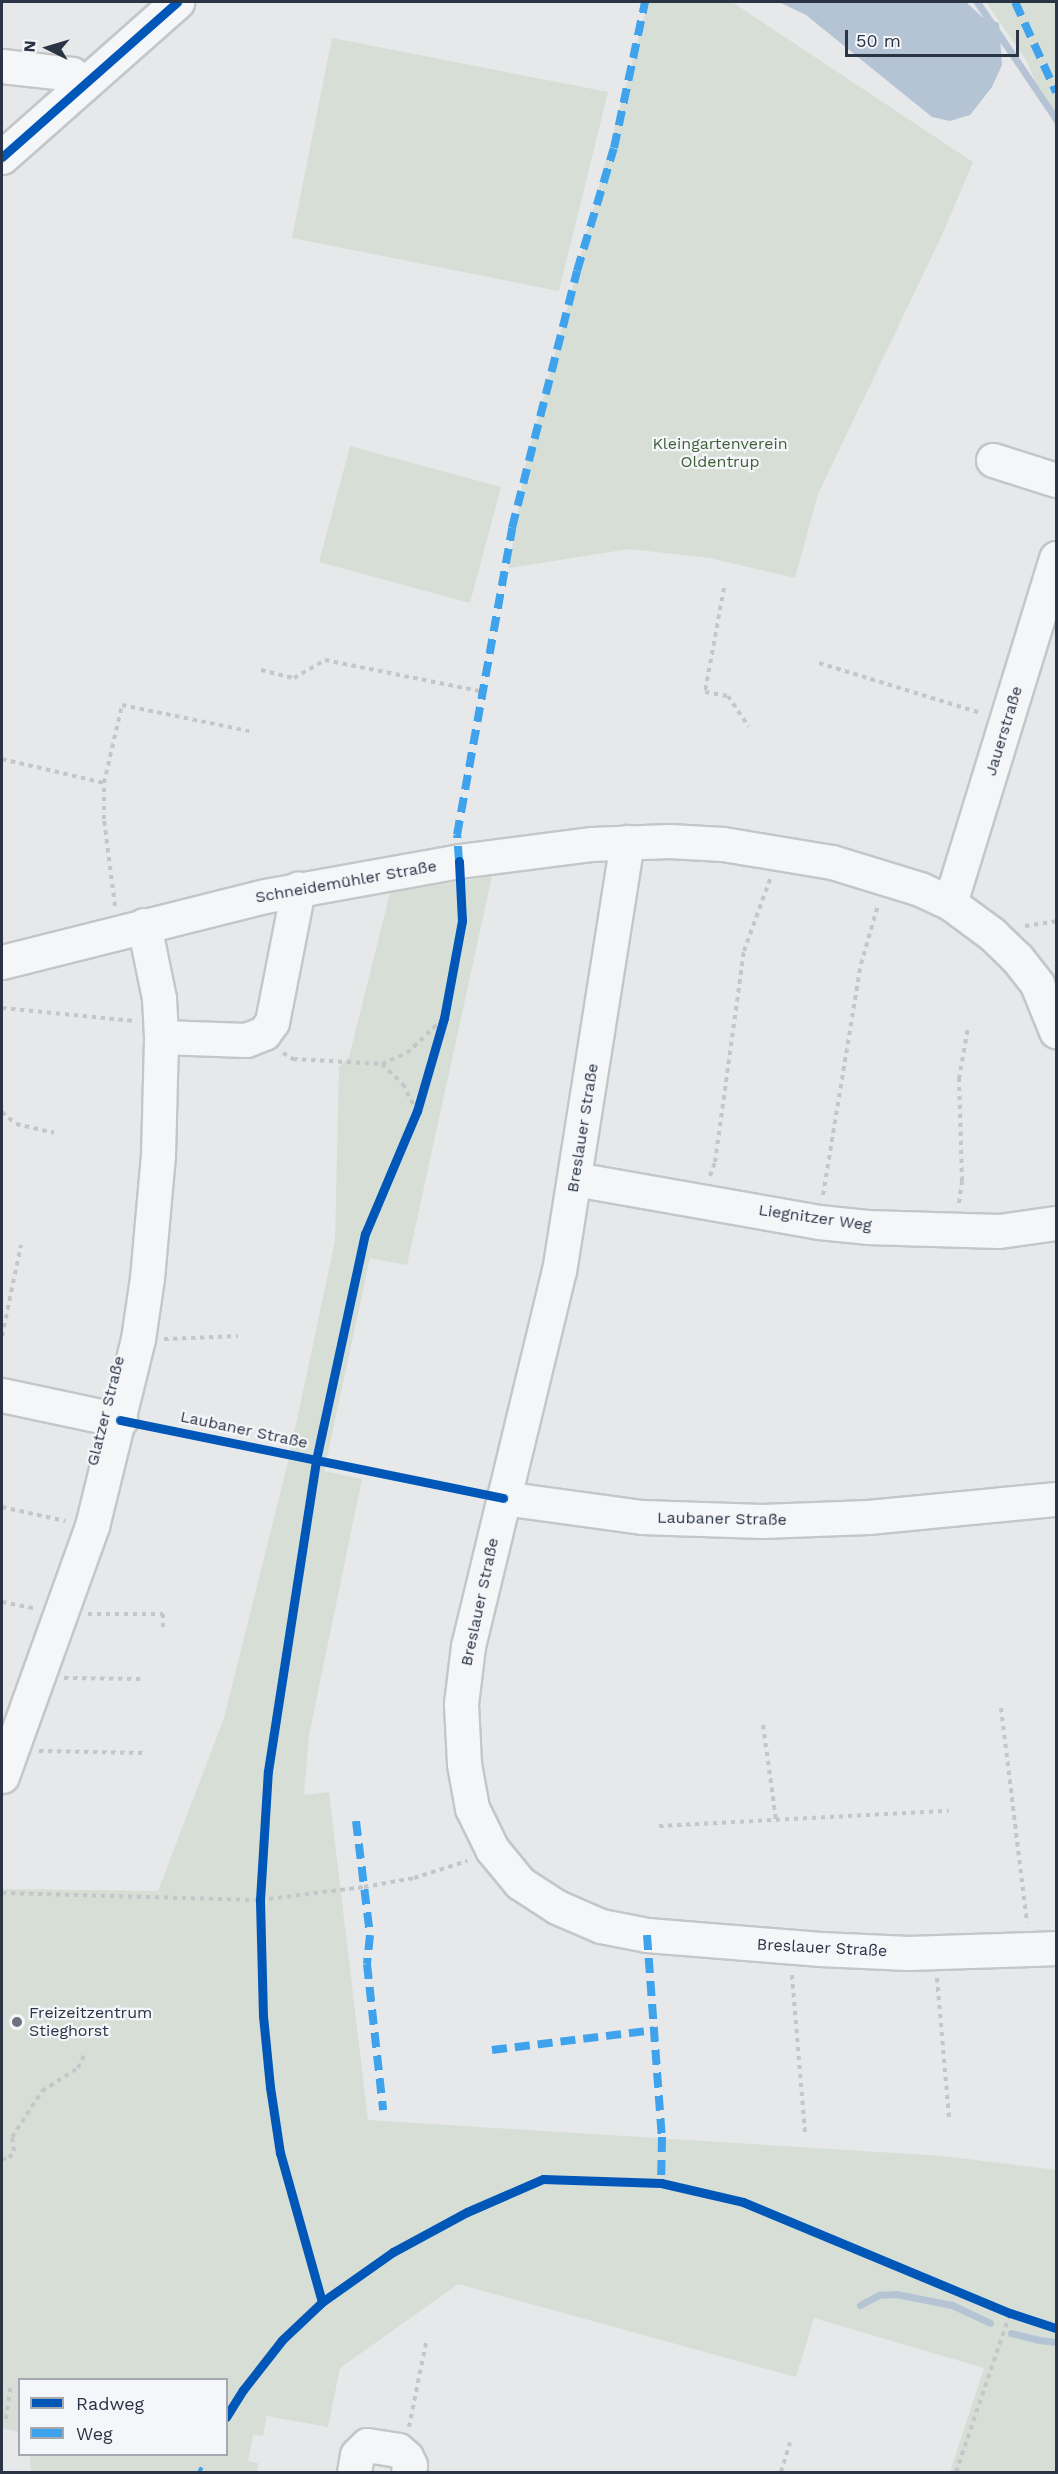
<!DOCTYPE html>
<html>
<head>
<meta charset="utf-8">
<style>
	body { margin:0 }
	#map { position:relative; width:1058px; height:2474px; overflow:hidden; background:#e6e8ea; font-family:"Work Sans",sans-serif }
	div>[style] { position:absolute }
	.green>* { inset:0; background:#d6ded6 }
	.water>* { inset:0; background:#b4c4d5 }
	.stream>* { height:7px; margin:-3.5px; padding:0 3.5px; transform-origin:3.5px; border-radius:3.5px; background:#b4c4d5 }
	.path>* { height:4px; margin-top:-2px; transform-origin:0; background:repeating-linear-gradient(90deg,#c5c6ca 0 4.5px,transparent 0 9px) }
	.roads { filter:drop-shadow(2px 0 #c4c6c8) drop-shadow(-2px 0 #c4c6c8) drop-shadow(0 2px #c4c6c8) drop-shadow(0 -2px #c4c6c8) }
	.minor>* { height:33px; margin:-16.5px; padding:0 16.5px; transform-origin:16.5px; border-radius:16.5px; background:#f5f6f7 }
	.quiet>* { height:8px; margin-top:-4px; transform-origin:0; background:repeating-linear-gradient(90deg,#3ea3ec 0 15px,transparent 0 23px) }
	.cycleway>* { height:9px; margin:-4.5px; padding:0 4.5px; transform-origin:4.5px; border-radius:4.5px; background:#0057b8 }
	.dots>* { width:16px; height:16px; translate:-50% -50%; box-sizing:border-box; border:3px solid #f4f6f9; border-radius:50% }
	span { translate:-50% -50%; white-space:nowrap; text-align:center; line-height:1.15; -webkit-text-stroke:4.5px #f4f6f9; paint-order:stroke }
	.park-label { font-size:16px; color:#3f6138 }
	.street-label { font-size:16px; color:#2b3445 }
	.poi-label { font-size:16px; color:#2b3445 }
	.left { translate:0 -50%; text-align:left }
	.frame { position:absolute; inset:0; border:3px solid #2b3445; pointer-events:none }
	.legend { position:absolute; left:18px; top:2378px; width:210px; height:78px; box-sizing:border-box; background:#f4f6f9; border:2px solid #a4a8b1; margin:0; padding:8px 10px; list-style:none; font-size:18px; color:#2b3445 }
	.legend li { display:flex; align-items:center; gap:12px; height:30px }
	.legend b { width:30px; border:2px solid #a4a8b1 }
	.north { position:absolute; left:18px; top:18px; width:60px; height:60px; -webkit-text-stroke:4px #f4f6f9; paint-order:stroke; rotate:275deg; font-size:16px; font-weight:700; line-height:24px; text-align:center; color:#2b3445 }
	.north::after { content:''; display:block; margin:auto; width:21px; height:27px; background:#2b3445; clip-path:polygon(50% 0,100% 100%,50% 72%,0 100%) }
	.scale { position:absolute; left:845px; top:30px; width:174px; height:27px; box-sizing:border-box; border:3px solid #2b3445; border-top:0; padding-left:8px; font-size:18px; line-height:21px; white-space:nowrap; color:#2b3445; -webkit-text-stroke:4px #f4f6f9; paint-order:stroke }
</style>
</head>
<body>
<div id="map">
	<div class="green">
		<i style="clip-path:polygon(648px 2px,732px 2px,973px 162px,942px 235px,818px 494px,795px 578px,710px 558px,629px 549px,509px 568px,525px 467px)"></i>
		<i style="clip-path:polygon(986px 2px,1056px 2px,1056px 129px,1026px 60px)"></i>
		<i style="clip-path:polygon(332px 38px,608px 92px,559px 291px,292px 238px)"></i>
		<i style="clip-path:polygon(350px 446px,501px 487px,470px 603px,319px 562px)"></i>
		<i style="clip-path:polygon(492px 876px,407px 1265px,370px 1258px,324px 1471px,362px 1479px,309px 1735px,304px 1795px,329px 1792px,368px 2120px,943px 2156px,1056px 2170px,1056px 2472px,950px 2472px,984px 2368px,814px 2318px,796px 2377px,458px 2284px,340px 2368px,328px 2427px,267px 2416px,263px 2436px,253px 2435px,248px 2461px,258px 2463px,257px 2472px,31px 2472px,30px 2455px,226px 2454px,226px 2380px,20px 2380px,19px 2432px,2px 2428px,2px 1889px,158px 1891px,224px 1718px,288px 1462px,335px 1241px,339px 1067px,349px 1057px,390px 893px)"></i>
	</div>
	<div class="water">
		<i style="clip-path:polygon(779px 2px,966px 2px,982px 17px,999px 23px,1002px 65px,992px 87px,970px 115px,950px 121px,932px 117px,806px 15px)"></i>
	</div>
	<div class="stream">
		<i style="left:977px;top:2px;width:141px;rotate:56deg"></i>
		<i style="left:860px;top:2305px;width:21px;rotate:-28deg"></i>
		<i style="left:879px;top:2295px;width:17px;rotate:-3deg"></i>
		<i style="left:896px;top:2294px;width:57px;rotate:11.1deg"></i>
		<i style="left:952px;top:2305px;width:42px;rotate:25.3deg"></i>
		<i style="left:1011px;top:2333px;width:29px;rotate:14deg"></i>
		<i style="left:1039px;top:2340px;width:17px;rotate:7deg"></i>
	</div>
	<div class="path">
		<i style="left:724px;top:588px;width:106px;rotate:100.4deg"></i>
		<i style="left:705px;top:692px;width:23px;rotate:10deg"></i>
		<i style="left:728px;top:696px;width:37px;rotate:56deg"></i>
		<i style="left:819px;top:663px;width:170px;rotate:17.2deg"></i>
		<i style="left:261px;top:670px;width:34px;rotate:14deg"></i>
		<i style="left:294px;top:678px;width:36px;rotate:-30deg"></i>
		<i style="left:325px;top:660px;width:161px;rotate:11.4deg"></i>
		<i style="left:2px;top:759px;width:105px;rotate:13.2deg"></i>
		<i style="left:115px;top:906px;width:88px;rotate:-97.2deg"></i>
		<i style="left:104px;top:819px;width:36px;rotate:-90deg"></i>
		<i style="left:104px;top:783px;width:80px;rotate:-77deg"></i>
		<i style="left:122px;top:705px;width:130px;rotate:11.6deg"></i>
		<i style="left:1025px;top:926px;width:31px;rotate:-9deg"></i>
		<i style="left:2px;top:1008px;width:134px;rotate:5.6deg"></i>
		<i style="left:283px;top:1053px;width:12px;rotate:31deg"></i>
		<i style="left:293px;top:1059px;width:89px;rotate:3.2deg"></i>
		<i style="left:382px;top:1064px;width:27px;rotate:-24deg"></i>
		<i style="left:407px;top:1053px;width:51px;rotate:-43.4deg"></i>
		<i style="left:382px;top:1064px;width:29px;rotate:44deg"></i>
		<i style="left:403px;top:1084px;width:30px;rotate:63deg"></i>
		<i style="left:2px;top:1112px;width:18px;rotate:41deg"></i>
		<i style="left:16px;top:1124px;width:39px;rotate:13deg"></i>
		<i style="left:710px;top:1176px;width:15px;rotate:-70deg"></i>
		<i style="left:715px;top:1162px;width:213px;rotate:-82.2deg"></i>
		<i style="left:744px;top:951px;width:77px;rotate:-70.1deg"></i>
		<i style="left:823px;top:1195px;width:234px;rotate:-80.7deg"></i>
		<i style="left:861px;top:964px;width:61px;rotate:-73.9deg"></i>
		<i style="left:959px;top:1203px;width:22px;rotate:-82deg"></i>
		<i style="left:962px;top:1181px;width:102px;rotate:-91.7deg"></i>
		<i style="left:959px;top:1079px;width:53px;rotate:-80.2deg"></i>
		<i style="left:2px;top:1336px;width:93px;rotate:-78.2deg"></i>
		<i style="left:164px;top:1339px;width:74px;rotate:-2.3deg"></i>
		<i style="left:2px;top:1507px;width:65px;rotate:12.5deg"></i>
		<i style="left:2px;top:1602px;width:32px;rotate:11deg"></i>
		<i style="left:88px;top:1614px;width:75px"></i>
		<i style="left:163px;top:1614px;width:18px;rotate:90deg"></i>
		<i style="left:64px;top:1678px;width:78px;rotate:0.7deg"></i>
		<i style="left:1001px;top:1708px;width:216px;rotate:83.1deg"></i>
		<i style="left:763px;top:1725px;width:96px;rotate:82.2deg"></i>
		<i style="left:39px;top:1751px;width:104px;rotate:1.1deg"></i>
		<i style="left:659px;top:1826px;width:290px;rotate:-3deg"></i>
		<i style="left:2px;top:1893px;width:258px;rotate:1.6deg"></i>
		<i style="left:260px;top:1900px;width:105px;rotate:-7.1deg"></i>
		<i style="left:364px;top:1887px;width:51px;rotate:-10.2deg"></i>
		<i style="left:414px;top:1878px;width:56px;rotate:-17.8deg"></i>
		<i style="left:792px;top:1975px;width:158px;rotate:85.3deg"></i>
		<i style="left:937px;top:1978px;width:141px;rotate:85.1deg"></i>
		<i style="left:33px;top:2032px;width:46px;rotate:-6.2deg"></i>
		<i style="left:2px;top:2159px;width:7px;rotate:-8deg"></i>
		<i style="left:9px;top:2158px;width:9px;rotate:-54deg"></i>
		<i style="left:14px;top:2151px;width:14px;rotate:-98deg"></i>
		<i style="left:12px;top:2137px;width:55px;rotate:-56.9deg"></i>
		<i style="left:42px;top:2091px;width:43px;rotate:-32.6deg"></i>
		<i style="left:78px;top:2068px;width:14px;rotate:-65deg"></i>
		<i style="left:6px;top:2419px;width:34px;rotate:-82deg"></i>
		<i style="left:409px;top:2427px;width:86px;rotate:-78.6deg"></i>
		<i style="left:781px;top:2472px;width:31px;rotate:-73deg"></i>
		<i style="left:956px;top:2472px;width:168px;rotate:-71.2deg"></i>
	</div>
	<div class="roads">
		<div class="minor">
			<i style="left:2px;top:66px;width:70px;rotate:6.5deg"></i>
			<i style="left:72px;top:74px;width:15px;rotate:42deg"></i>
			<i style="left:2px;top:157px;width:234px;rotate:-41.5deg"></i>
			<i style="left:993px;top:460px;width:66px;rotate:17.6deg"></i>
			<i style="left:627px;top:842px;width:433px;rotate:99deg"></i>
			<i style="left:559px;top:1270px;width:387px;rotate:103.6deg"></i>
			<i style="left:468px;top:1646px;width:58px;rotate:96.9deg"></i>
			<i style="left:461px;top:1704px;width:60px;rotate:87.1deg"></i>
			<i style="left:464px;top:1764px;width:45px;rotate:79.7deg"></i>
			<i style="left:472px;top:1808px;width:46px;rotate:64deg"></i>
			<i style="left:492px;top:1849px;width:44px;rotate:50.5deg"></i>
			<i style="left:520px;top:1883px;width:44px;rotate:33deg"></i>
			<i style="left:557px;top:1907px;width:48px;rotate:23.4deg"></i>
			<i style="left:601px;top:1926px;width:47px;rotate:11.1deg"></i>
			<i style="left:647px;top:1935px;width:174px;rotate:4.6deg"></i>
			<i style="left:820px;top:1949px;width:88px;rotate:2.6deg"></i>
			<i style="left:908px;top:1953px;width:148px;rotate:-1.9deg"></i>
			<i style="left:950px;top:903px;width:361px;rotate:-72.9deg"></i>
			<i style="left:144px;top:925px;width:75px;rotate:78.4deg"></i>
			<i style="left:159px;top:998px;width:39px;rotate:87deg"></i>
			<i style="left:161px;top:1037px;width:85px;rotate:2deg"></i>
			<i style="left:246px;top:1040px;width:19px;rotate:-21deg"></i>
			<i style="left:264px;top:1033px;width:14px;rotate:-54deg"></i>
			<i style="left:272px;top:1022px;width:136px;rotate:-78.9deg"></i>
			<i style="left:2px;top:962px;width:271px;rotate:-14.1deg"></i>
			<i style="left:265px;top:896px;width:197px;rotate:-10.2deg"></i>
			<i style="left:459px;top:861px;width:134px;rotate:-7.3deg"></i>
			<i style="left:592px;top:844px;width:77px;rotate:-2.2deg"></i>
			<i style="left:669px;top:841px;width:54px;rotate:3.2deg"></i>
			<i style="left:723px;top:844px;width:110px;rotate:9.4deg"></i>
			<i style="left:832px;top:862px;width:92px;rotate:17.1deg"></i>
			<i style="left:920px;top:889px;width:33px;rotate:25deg"></i>
			<i style="left:950px;top:903px;width:52px;rotate:36.4deg"></i>
			<i style="left:992px;top:934px;width:35px;rotate:44deg"></i>
			<i style="left:1017px;top:958px;width:33px;rotate:52deg"></i>
			<i style="left:1037px;top:984px;width:51px;rotate:68deg"></i>
			<i style="left:575px;top:1179px;width:248px;rotate:10deg"></i>
			<i style="left:819px;top:1222px;width:48px;rotate:5.9deg"></i>
			<i style="left:867px;top:1227px;width:132px;rotate:1.7deg"></i>
			<i style="left:999px;top:1231px;width:58px;rotate:-8deg"></i>
			<i style="left:2px;top:1395px;width:121px;rotate:12deg"></i>
			<i style="left:503px;top:1498px;width:140px;rotate:7.8deg"></i>
			<i style="left:642px;top:1517px;width:120px;rotate:1.9deg"></i>
			<i style="left:762px;top:1521px;width:106px;rotate:-2.2deg"></i>
			<i style="left:868px;top:1517px;width:189px;rotate:-5.5deg"></i>
			<i style="left:2px;top:1776px;width:266px;rotate:-70.2deg"></i>
			<i style="left:92px;top:1526px;width:193px;rotate:-76.2deg"></i>
			<i style="left:138px;top:1339px;width:62px;rotate:-81.6deg"></i>
			<i style="left:147px;top:1278px;width:123px;rotate:-84.9deg"></i>
			<i style="left:158px;top:1155px;width:118px;rotate:-88.5deg"></i>
			<i style="left:354px;top:2472px;width:17px;rotate:-80deg"></i>
			<i style="left:357px;top:2455px;width:14px;rotate:-45deg"></i>
			<i style="left:367px;top:2445px;width:31px;rotate:9deg"></i>
			<i style="left:398px;top:2450px;width:11px;rotate:41deg"></i>
			<i style="left:406px;top:2457px;width:9px;rotate:63deg"></i>
			<i style="left:410px;top:2465px;width:7px;rotate:106deg"></i>
		</div>
	</div>
	<div class="quiet">
		<i style="left:1015px;top:2px;width:99px;rotate:65.5deg"></i>
		<i style="left:459px;top:861px;width:26px;rotate:-94deg"></i>
		<i style="left:457px;top:835px;width:312px;rotate:-79.8deg"></i>
		<i style="left:512px;top:528px;width:265px;rotate:-75.8deg"></i>
		<i style="left:577px;top:271px;width:128px;rotate:-73.3deg"></i>
		<i style="left:614px;top:148px;width:149px;rotate:-78deg"></i>
		<i style="left:356px;top:1821px;width:115px;rotate:83deg"></i>
		<i style="left:370px;top:1935px;width:29px;rotate:96deg"></i>
		<i style="left:367px;top:1964px;width:147px;rotate:83.7deg"></i>
		<i style="left:647px;top:1935px;width:203px;rotate:85.8deg"></i>
		<i style="left:662px;top:2137px;width:46px;rotate:91.2deg"></i>
		<i style="left:492px;top:2050px;width:163px;rotate:-7deg"></i>
		<i style="left:198px;top:2470px;width:4px;rotate:27deg"></i>
	</div>
	<div class="cycleway">
		<i style="left:2px;top:157px;width:234px;rotate:-41.5deg"></i>
		<i style="left:120px;top:1420px;width:391px;rotate:11.5deg"></i>
		<i style="left:322px;top:2302px;width:155px;rotate:-105.7deg"></i>
		<i style="left:280px;top:2153px;width:67px;rotate:-98.6deg"></i>
		<i style="left:270px;top:2087px;width:71px;rotate:-95.6deg"></i>
		<i style="left:263px;top:2016px;width:116px;rotate:-91.5deg"></i>
		<i style="left:260px;top:1900px;width:129px;rotate:-86.5deg"></i>
		<i style="left:268px;top:1771px;width:315px;rotate:-81.2deg"></i>
		<i style="left:316px;top:1460px;width:231px;rotate:-77.8deg"></i>
		<i style="left:365px;top:1234px;width:134px;rotate:-67.1deg"></i>
		<i style="left:417px;top:1111px;width:97px;rotate:-73.8deg"></i>
		<i style="left:444px;top:1018px;width:99px;rotate:-79.5deg"></i>
		<i style="left:462px;top:921px;width:60px;rotate:-92.9deg"></i>
		<i style="left:226px;top:2417px;width:32px;rotate:-58deg"></i>
		<i style="left:243px;top:2390px;width:63px;rotate:-52deg"></i>
		<i style="left:282px;top:2340px;width:55px;rotate:-43.5deg"></i>
		<i style="left:322px;top:2302px;width:87px;rotate:-35.2deg"></i>
		<i style="left:393px;top:2252px;width:84px;rotate:-28.4deg"></i>
		<i style="left:467px;top:2212px;width:83px;rotate:-23.5deg"></i>
		<i style="left:543px;top:2179px;width:118px;rotate:1.9deg"></i>
		<i style="left:661px;top:2183px;width:84px;rotate:13deg"></i>
		<i style="left:743px;top:2202px;width:289px;rotate:22.6deg"></i>
		<i style="left:1010px;top:2313px;width:48px;rotate:18.1deg"></i>
	</div>
	<div class="dots">
		<i style="left:17px;top:2022px;background:#6c737f"></i>
	</div>
	<div class="park-label">
		<span style="left:720px;top:453px">Kleingartenverein<br>Oldentrup</span>
	</div>
	<div class="street-label">
		<span style="left:1004px;top:731px;rotate:-73deg">Jauerstraße</span>
		<span style="left:346px;top:882px;rotate:-10deg">Schneidemühler Straße</span>
		<span style="left:583px;top:1128px;rotate:-81deg">Breslauer Straße</span>
		<span style="left:815px;top:1218px;rotate:8deg">Liegnitzer Weg</span>
		<span style="left:106px;top:1411px;rotate:-76deg">Glatzer Straße</span>
		<span style="left:244px;top:1430px;rotate:12deg">Laubaner Straße</span>
		<span style="left:722px;top:1519px;rotate:1deg">Laubaner Straße</span>
		<span style="left:480px;top:1602px;rotate:-78deg">Breslauer Straße</span>
		<span style="left:822px;top:1948px;rotate:3deg">Breslauer Straße</span>
	</div>
	<div class="poi-label">
		<span class="left" style="left:29px;top:2022px">Freizeitzentrum<br>Stieghorst</span>
	</div>
	<div class="frame"></div>
	<ul class="legend">
	<li><b style="height:8px;background:#0057b8"></b>Radweg</li>
	<li><b style="height:8px;background:#3ea3ec"></b>Weg</li>
	</ul>
	<div class="north">N</div>
	<div class="scale">50 m</div>
</div>
</body>
</html>
